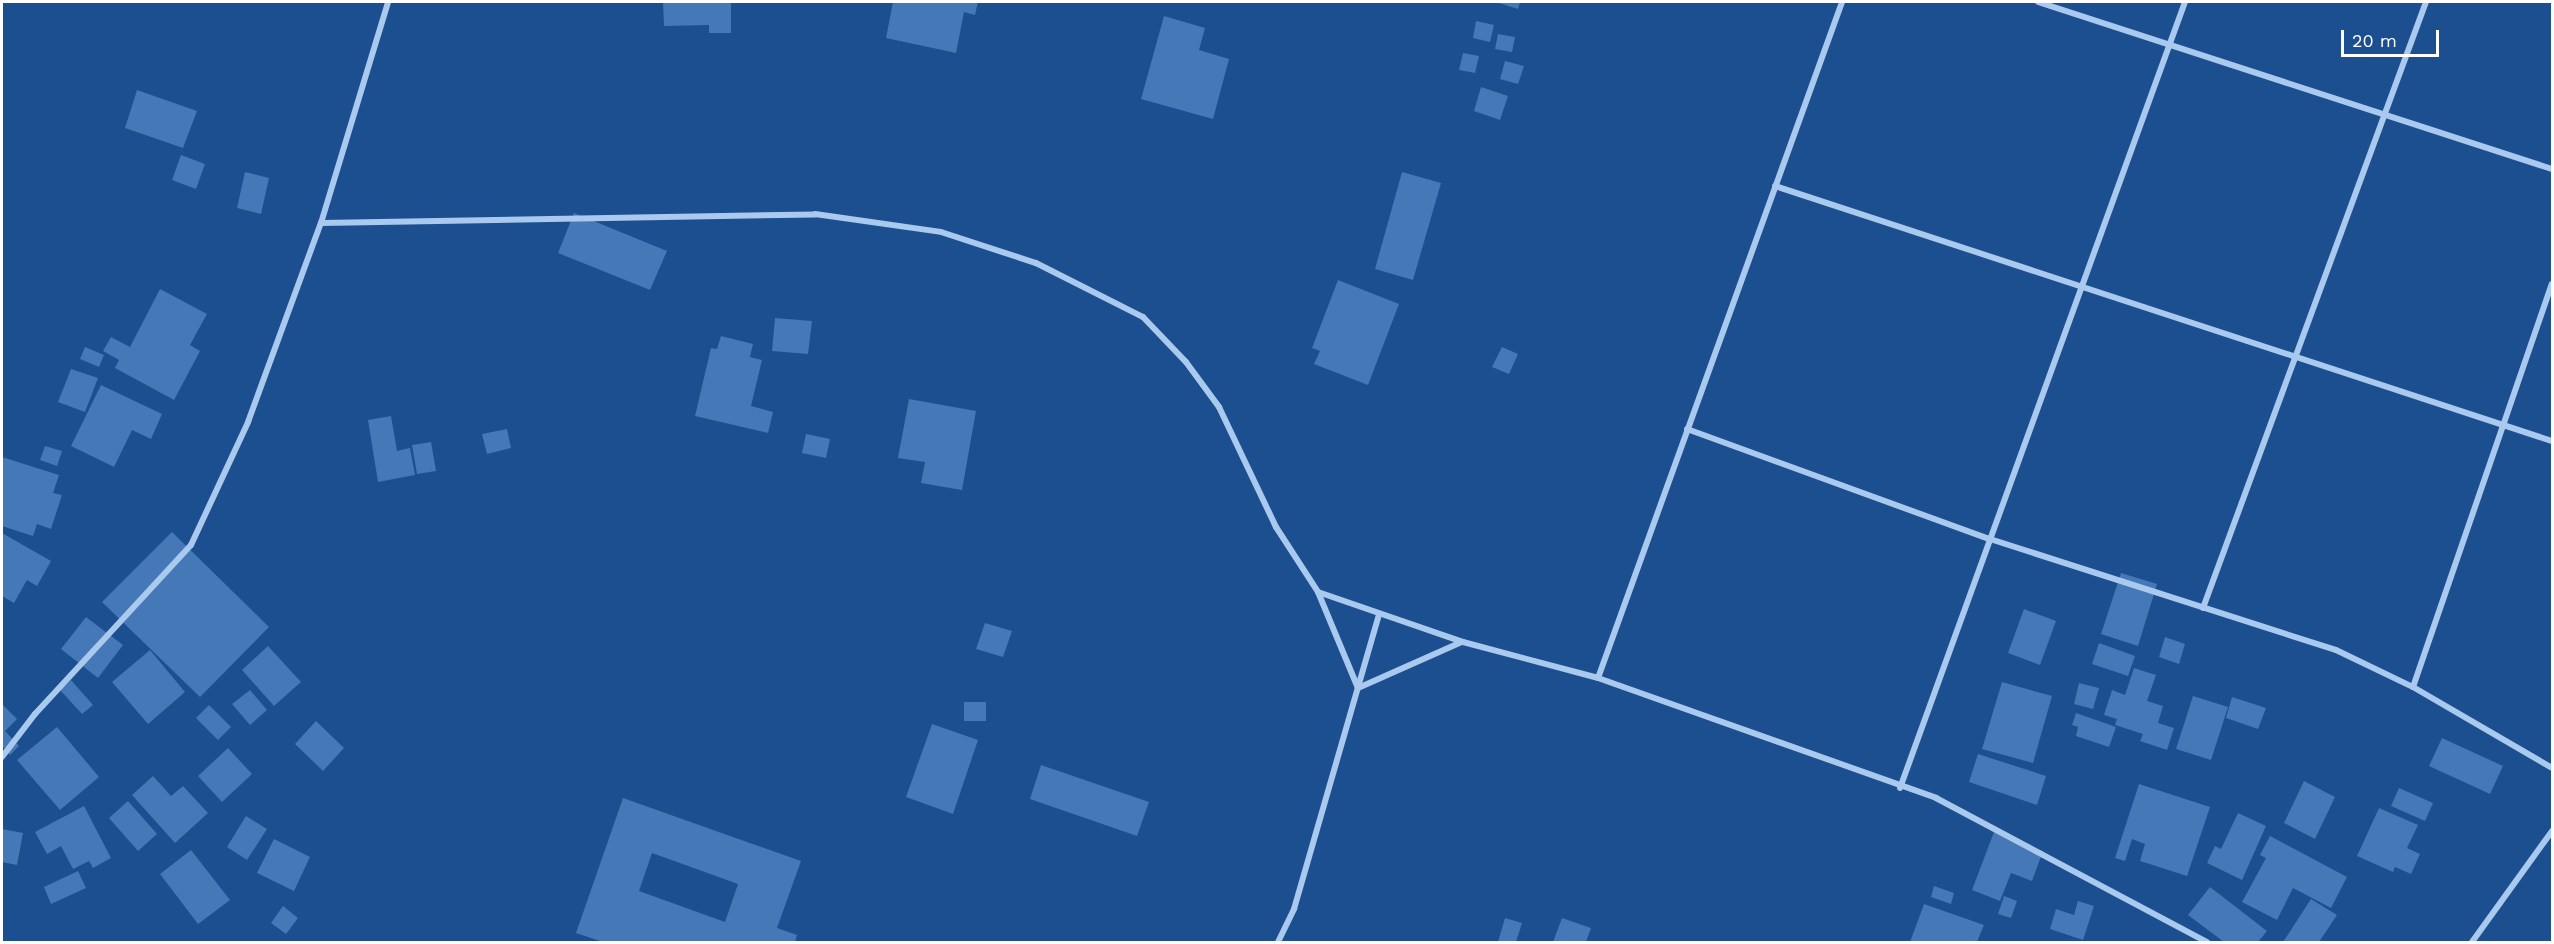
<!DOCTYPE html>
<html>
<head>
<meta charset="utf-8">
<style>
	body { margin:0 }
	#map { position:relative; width:2554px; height:944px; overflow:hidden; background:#1b4f8f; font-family:"Work Sans",sans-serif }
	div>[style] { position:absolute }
	.building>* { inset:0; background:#4478b7 }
	.minor>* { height:6px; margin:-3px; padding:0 3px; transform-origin:3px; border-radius:3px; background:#a9c9ee }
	span { translate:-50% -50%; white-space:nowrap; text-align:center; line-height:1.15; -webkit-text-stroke:4.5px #1b4f8f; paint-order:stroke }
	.frame { position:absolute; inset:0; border:3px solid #fff; pointer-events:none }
	.scale { position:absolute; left:2341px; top:30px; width:98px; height:27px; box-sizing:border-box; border:3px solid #fff; border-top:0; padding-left:8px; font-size:18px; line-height:21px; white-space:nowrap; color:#fff; -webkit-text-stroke:4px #1b4f8f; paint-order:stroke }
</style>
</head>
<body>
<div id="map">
	<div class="building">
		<i style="clip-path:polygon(663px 2px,731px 2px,731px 33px,709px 33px,709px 25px,664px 26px)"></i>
		<i style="clip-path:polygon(893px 2px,978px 2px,975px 15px,964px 12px,956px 53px,886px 38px)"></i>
		<i style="clip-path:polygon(1496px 2px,1520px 2px,1518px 9px)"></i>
		<i style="clip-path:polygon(1164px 16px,1205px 28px,1199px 50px,1229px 59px,1213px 119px,1141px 99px)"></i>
		<i style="clip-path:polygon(1476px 21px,1494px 25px,1490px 42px,1473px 38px)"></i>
		<i style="clip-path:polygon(1498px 34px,1515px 37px,1512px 52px,1495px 49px)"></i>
		<i style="clip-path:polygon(1463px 53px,1479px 56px,1475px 73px,1459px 70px)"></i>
		<i style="clip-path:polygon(1505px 61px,1524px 66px,1518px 84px,1500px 79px)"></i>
		<i style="clip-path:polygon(1481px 87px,1508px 96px,1500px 120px,1474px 111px)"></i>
		<i style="clip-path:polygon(137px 90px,197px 111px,183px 148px,125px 128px)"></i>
		<i style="clip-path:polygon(181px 155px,205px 164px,196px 189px,172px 180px)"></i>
		<i style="clip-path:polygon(245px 172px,269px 178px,261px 214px,237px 208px)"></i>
		<i style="clip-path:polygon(1402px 172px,1441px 183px,1413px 280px,1375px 269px)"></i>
		<i style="clip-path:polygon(574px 213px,667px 251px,650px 290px,558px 253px)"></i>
		<i style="clip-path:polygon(1338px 280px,1399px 304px,1368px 385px,1314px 364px,1320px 351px,1312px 348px)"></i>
		<i style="clip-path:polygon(160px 289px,207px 314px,190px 345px,200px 351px,174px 400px,115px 368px,119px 360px,103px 351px,111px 337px,130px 347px)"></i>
		<i style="clip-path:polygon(775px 318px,812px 321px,808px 354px,772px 351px)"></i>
		<i style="clip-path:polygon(721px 336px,753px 344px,750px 357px,762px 360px,751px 406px,773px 412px,768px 433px,695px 416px,711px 348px,717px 349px)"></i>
		<i style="clip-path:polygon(85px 347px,104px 355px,99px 367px,80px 359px)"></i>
		<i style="clip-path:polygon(1502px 347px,1518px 354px,1509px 374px,1492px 367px)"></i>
		<i style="clip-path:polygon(71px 369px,98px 378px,85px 412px,58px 402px)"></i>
		<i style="clip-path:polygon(101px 385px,162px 414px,151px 439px,132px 430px,114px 467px,71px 446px)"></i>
		<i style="clip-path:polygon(909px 399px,976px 411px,962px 490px,921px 483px,925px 462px,898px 458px)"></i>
		<i style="clip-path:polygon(391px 416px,397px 451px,410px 448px,415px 475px,378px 482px,368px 420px)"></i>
		<i style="clip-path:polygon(507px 429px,511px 448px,487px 454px,482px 434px)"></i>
		<i style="clip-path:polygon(806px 434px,830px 439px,826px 458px,802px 453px)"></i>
		<i style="clip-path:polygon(431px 442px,436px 471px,417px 474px,412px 445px)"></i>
		<i style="clip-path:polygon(45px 446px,62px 451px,57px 466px,40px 460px)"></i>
		<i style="clip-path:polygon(2px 457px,59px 475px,53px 493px,62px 495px,51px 529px,37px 524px,33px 536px,2px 526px)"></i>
		<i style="clip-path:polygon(172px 532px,269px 627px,200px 697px,102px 602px)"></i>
		<i style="clip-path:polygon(2px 533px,51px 561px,37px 586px,27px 580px,14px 603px,2px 596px)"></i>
		<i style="clip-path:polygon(2121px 573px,2157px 584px,2138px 646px,2101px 634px)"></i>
		<i style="clip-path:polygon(2024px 609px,2056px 621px,2040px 665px,2008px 653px)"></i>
		<i style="clip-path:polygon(86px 617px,123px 645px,98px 678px,61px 649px)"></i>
		<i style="clip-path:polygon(985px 623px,1012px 631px,1003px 657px,976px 649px)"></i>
		<i style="clip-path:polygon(2165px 637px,2185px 644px,2179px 664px,2159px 657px)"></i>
		<i style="clip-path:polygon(2099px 643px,2135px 656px,2128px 676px,2092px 664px)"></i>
		<i style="clip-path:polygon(268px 646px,301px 682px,274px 706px,242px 670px)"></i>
		<i style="clip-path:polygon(150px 650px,185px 692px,148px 724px,112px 682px)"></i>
		<i style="clip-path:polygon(2134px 668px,2156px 675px,2147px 701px,2163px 706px,2158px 723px,2174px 728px,2167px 750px,2140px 741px,2143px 734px,2115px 725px,2117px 719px,2104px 715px,2112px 690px,2125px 695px)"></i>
		<i style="clip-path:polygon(71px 680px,93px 705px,82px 714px,60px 690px)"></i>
		<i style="clip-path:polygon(2002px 682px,2052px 696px,2033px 763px,1982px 749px)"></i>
		<i style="clip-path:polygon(2079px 683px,2099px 688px,2093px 709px,2074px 704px)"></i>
		<i style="clip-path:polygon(250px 690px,267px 710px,250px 725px,232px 704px)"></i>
		<i style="clip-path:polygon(2193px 696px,2228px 707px,2211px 760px,2176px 749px)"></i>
		<i style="clip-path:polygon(2232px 697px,2266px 708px,2258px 729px,2226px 718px)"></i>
		<i style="clip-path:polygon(964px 702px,986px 702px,986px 721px,964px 721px)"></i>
		<i style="clip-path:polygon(2px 704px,17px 719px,5px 731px,19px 746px,10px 755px,2px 746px)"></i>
		<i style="clip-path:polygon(209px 705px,231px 727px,218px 740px,196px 718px)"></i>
		<i style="clip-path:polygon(2076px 713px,2116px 727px,2109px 747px,2076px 736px,2078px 727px,2072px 725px)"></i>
		<i style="clip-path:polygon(316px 721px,344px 748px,323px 771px,295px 744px)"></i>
		<i style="clip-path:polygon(932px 724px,978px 740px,953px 814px,906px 797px)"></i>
		<i style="clip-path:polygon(57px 727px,99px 777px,60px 810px,17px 760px)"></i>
		<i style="clip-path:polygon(2442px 738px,2503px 766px,2490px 794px,2429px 766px)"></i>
		<i style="clip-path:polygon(228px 748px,252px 774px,222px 802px,198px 776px)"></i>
		<i style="clip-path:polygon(1978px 754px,2046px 776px,2037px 805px,1969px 782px)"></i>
		<i style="clip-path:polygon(1041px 765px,1149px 802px,1137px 836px,1030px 799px)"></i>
		<i style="clip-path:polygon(153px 776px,171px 796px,183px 786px,208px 813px,175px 843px,132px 795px)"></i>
		<i style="clip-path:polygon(2304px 781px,2335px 797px,2315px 839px,2284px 823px)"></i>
		<i style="clip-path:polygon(2139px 784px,2210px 807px,2187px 876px,2140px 861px,2145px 844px,2132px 839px,2125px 861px,2115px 858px)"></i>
		<i style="clip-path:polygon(2399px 788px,2433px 803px,2425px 821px,2391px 806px)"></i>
		<i style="clip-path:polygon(evenodd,623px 798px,801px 861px,777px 928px,797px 935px,795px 942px,603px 942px,576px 933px,623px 798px,652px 853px,738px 884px,725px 922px,639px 891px,652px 853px)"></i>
		<i style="clip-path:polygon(128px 801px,157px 834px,138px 851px,109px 818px)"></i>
		<i style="clip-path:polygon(84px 806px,111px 858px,93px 868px,89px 861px,73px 869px,61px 846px,47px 854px,35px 832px)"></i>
		<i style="clip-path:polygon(2379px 808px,2418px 825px,2407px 848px,2420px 854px,2411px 874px,2395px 867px,2393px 872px,2357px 856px)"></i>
		<i style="clip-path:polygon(2238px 813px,2266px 826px,2242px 880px,2207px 863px,2215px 846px,2221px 849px)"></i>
		<i style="clip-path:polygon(246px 816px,267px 829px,247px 860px,227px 847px)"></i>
		<i style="clip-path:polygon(2px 829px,23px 833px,17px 865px,2px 862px)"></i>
		<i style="clip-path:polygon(1994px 832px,2043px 851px,2032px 881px,2011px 873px,2000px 901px,1972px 890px)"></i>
		<i style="clip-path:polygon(2270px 836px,2347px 877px,2331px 908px,2293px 888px,2277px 920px,2242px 902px,2266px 858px,2260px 855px)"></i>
		<i style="clip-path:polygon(274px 839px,310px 857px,294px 891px,257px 873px)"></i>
		<i style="clip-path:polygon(191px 850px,230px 900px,198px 924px,160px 874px)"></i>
		<i style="clip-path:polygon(78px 871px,86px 888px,51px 904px,44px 887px)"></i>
		<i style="clip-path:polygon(1934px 886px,1954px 893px,1951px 904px,1931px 897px)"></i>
		<i style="clip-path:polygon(2210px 887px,2267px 931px,2258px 942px,2224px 942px,2188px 915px)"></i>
		<i style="clip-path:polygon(2004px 896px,2017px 901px,2011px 918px,1998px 914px)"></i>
		<i style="clip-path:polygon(2311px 899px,2337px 915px,2319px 942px,2283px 942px)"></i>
		<i style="clip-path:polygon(2078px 901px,2094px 906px,2083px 940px,2050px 929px,2056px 909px,2074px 915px)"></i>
		<i style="clip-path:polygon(1924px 904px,1984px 925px,1977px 942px,1910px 942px)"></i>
		<i style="clip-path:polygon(283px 906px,298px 918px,286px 934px,271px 923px)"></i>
		<i style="clip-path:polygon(1505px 918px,1522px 923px,1516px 942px,1498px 942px)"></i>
		<i style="clip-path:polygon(1562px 918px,1591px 928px,1586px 942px,1553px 942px)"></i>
	</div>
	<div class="minor">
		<i style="left:2038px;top:2px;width:540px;rotate:18deg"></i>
		<i style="left:1775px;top:186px;width:818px;rotate:18.17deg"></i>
		<i style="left:321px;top:223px;width:494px;rotate:-1deg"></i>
		<i style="left:815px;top:214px;width:127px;rotate:8.1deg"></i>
		<i style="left:941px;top:232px;width:100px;rotate:18.1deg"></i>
		<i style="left:1036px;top:263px;width:120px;rotate:26.8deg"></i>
		<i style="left:1143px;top:317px;width:62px;rotate:46.3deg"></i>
		<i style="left:1186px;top:362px;width:56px;rotate:53.7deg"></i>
		<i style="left:1219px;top:407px;width:133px;rotate:64.6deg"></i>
		<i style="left:1276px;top:527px;width:77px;rotate:57.1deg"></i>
		<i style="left:1318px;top:592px;width:153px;rotate:19deg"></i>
		<i style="left:1463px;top:642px;width:140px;rotate:14.9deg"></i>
		<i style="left:1598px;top:678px;width:359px;rotate:19.5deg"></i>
		<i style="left:1936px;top:798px;width:307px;rotate:28deg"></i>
		<i style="left:1687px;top:429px;width:322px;rotate:20deg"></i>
		<i style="left:1990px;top:539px;width:363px;rotate:17.8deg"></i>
		<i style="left:2336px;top:650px;width:85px;rotate:25.7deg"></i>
		<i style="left:2413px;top:687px;width:161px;rotate:30.2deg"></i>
		<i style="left:1318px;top:592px;width:104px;rotate:67.4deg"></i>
		<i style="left:1358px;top:688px;width:114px;rotate:-23.9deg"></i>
		<i style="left:2203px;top:608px;width:646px;rotate:-69.8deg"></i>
		<i style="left:1598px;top:678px;width:719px;rotate:-70.15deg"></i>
		<i style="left:2413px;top:687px;width:426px;rotate:-71deg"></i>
		<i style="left:2px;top:757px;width:54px;rotate:-52.5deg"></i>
		<i style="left:35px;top:714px;width:230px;rotate:-47.3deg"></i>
		<i style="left:191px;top:545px;width:136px;rotate:-65.1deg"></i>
		<i style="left:248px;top:422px;width:212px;rotate:-69.9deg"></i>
		<i style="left:321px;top:223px;width:231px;rotate:-73.1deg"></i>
		<i style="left:1900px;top:788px;width:836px;rotate:-70.07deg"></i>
		<i style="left:1278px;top:942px;width:37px;rotate:-64deg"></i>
		<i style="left:1294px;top:909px;width:307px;rotate:-73.9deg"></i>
		<i style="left:2472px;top:942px;width:137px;rotate:-54.2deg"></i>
	</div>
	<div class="frame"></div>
	<div class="scale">20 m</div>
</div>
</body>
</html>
